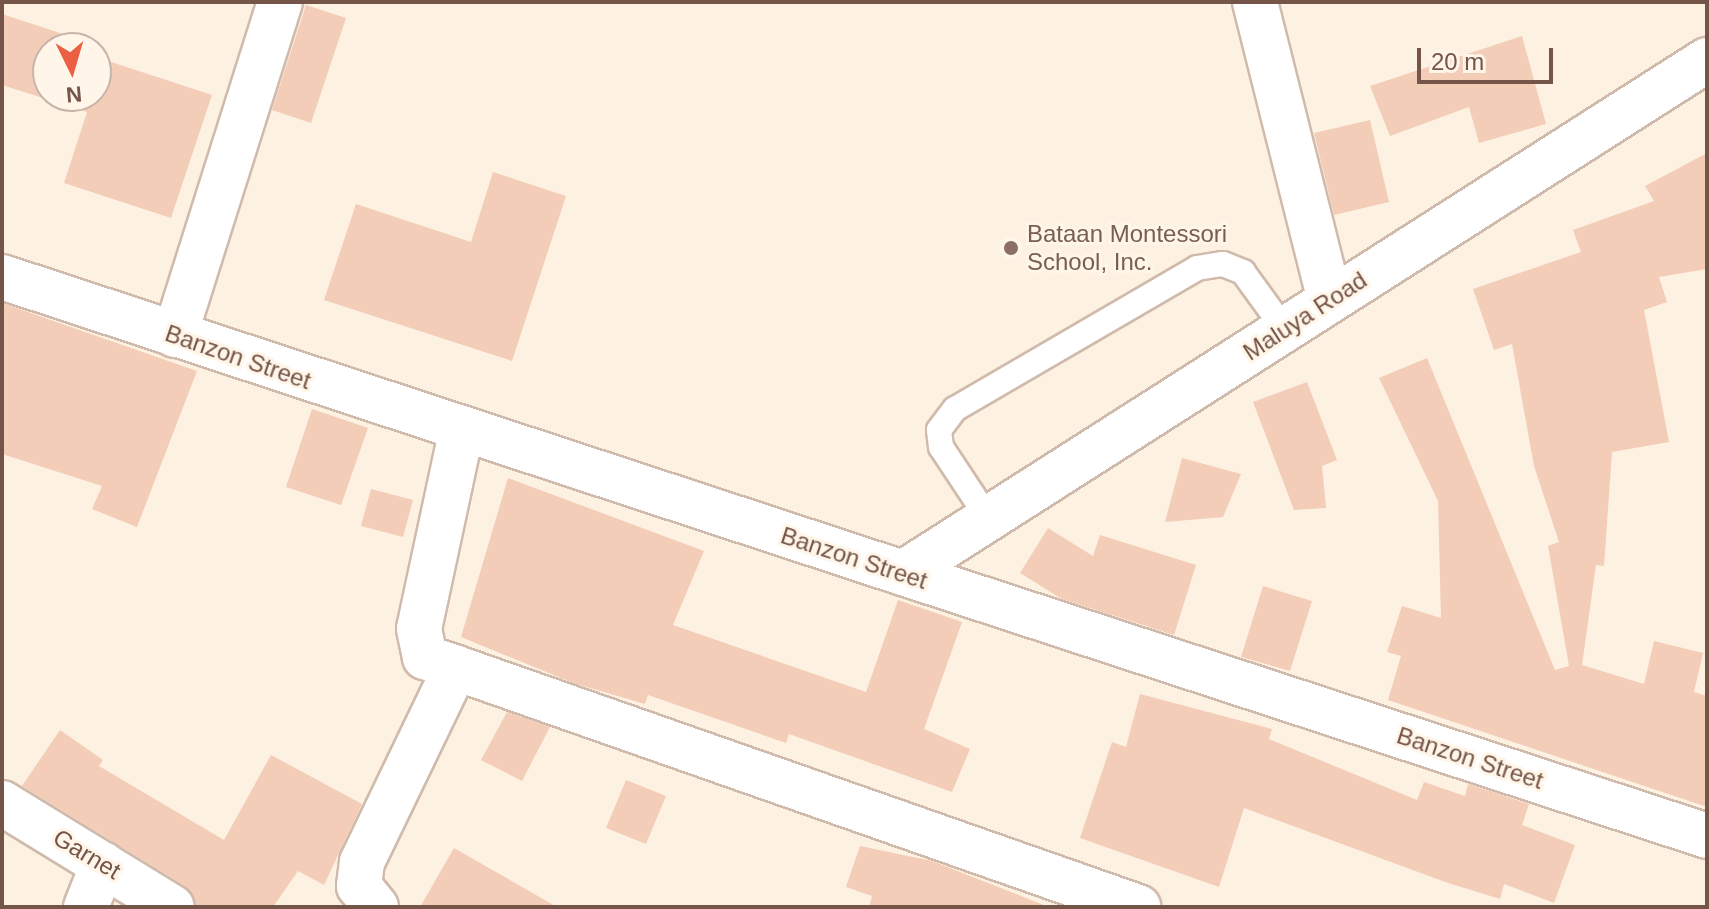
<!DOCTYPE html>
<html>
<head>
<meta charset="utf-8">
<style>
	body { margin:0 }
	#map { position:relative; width:1709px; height:909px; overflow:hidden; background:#fdf1e2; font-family:Helvetica,sans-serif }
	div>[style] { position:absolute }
	.building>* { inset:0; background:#f3cdb8 }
	.roads { filter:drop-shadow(2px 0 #d0baab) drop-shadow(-2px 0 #d0baab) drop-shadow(0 2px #d0baab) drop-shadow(0 -2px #d0baab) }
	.lane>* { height:24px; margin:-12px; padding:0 12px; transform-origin:12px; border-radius:12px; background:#fff }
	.street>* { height:44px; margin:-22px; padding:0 22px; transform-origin:22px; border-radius:22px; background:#fff }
	.secondary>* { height:44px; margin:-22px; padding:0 22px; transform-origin:22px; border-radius:22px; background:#fff }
	.dots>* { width:22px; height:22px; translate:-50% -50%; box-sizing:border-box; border:4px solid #fff5e9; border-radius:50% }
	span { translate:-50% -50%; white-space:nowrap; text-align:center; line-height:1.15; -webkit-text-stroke:6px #fff5e9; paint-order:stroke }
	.education-label { font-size:24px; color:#785e54 }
	.left { translate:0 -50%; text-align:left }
	.street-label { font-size:24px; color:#755548 }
	.frame { position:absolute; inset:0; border:4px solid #755548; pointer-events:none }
	.north { position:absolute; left:32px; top:32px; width:80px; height:80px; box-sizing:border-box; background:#fff5e9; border:2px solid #c8b5a9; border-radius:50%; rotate:175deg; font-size:22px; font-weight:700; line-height:32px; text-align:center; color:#755548 }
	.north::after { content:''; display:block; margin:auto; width:28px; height:36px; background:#eb5f42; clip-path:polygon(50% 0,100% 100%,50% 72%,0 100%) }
	.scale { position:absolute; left:1417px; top:48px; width:136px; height:36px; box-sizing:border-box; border:4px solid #755548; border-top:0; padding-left:10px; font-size:24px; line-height:28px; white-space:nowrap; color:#755548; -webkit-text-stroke:6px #fff5e9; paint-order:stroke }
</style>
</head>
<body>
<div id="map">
	<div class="building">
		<i style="clip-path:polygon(306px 5px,346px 18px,311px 123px,272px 110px)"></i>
		<i style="clip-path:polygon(2px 14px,63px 34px,59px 45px,69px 48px,48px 48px,48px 96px,96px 96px,96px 57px,212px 95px,171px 218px,64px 183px,87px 112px,2px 85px)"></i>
		<i style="clip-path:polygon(1522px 36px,1546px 124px,1479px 143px,1469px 107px,1390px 136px,1370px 86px)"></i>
		<i style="clip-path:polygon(1370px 120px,1389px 202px,1334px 215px,1314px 133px)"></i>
		<i style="clip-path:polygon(1707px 153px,1707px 269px,1659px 277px,1667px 302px,1644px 310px,1669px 442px,1612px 452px,1604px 566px,1596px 565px,1582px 665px,1644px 684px,1654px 641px,1703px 653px,1694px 692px,1707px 696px,1707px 807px,1388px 700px,1401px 656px,1387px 652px,1402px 606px,1441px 618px,1438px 501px,1379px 378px,1427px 358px,1555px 670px,1569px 666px,1548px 546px,1559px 542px,1534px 466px,1512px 344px,1494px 350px,1473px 289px,1581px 252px,1573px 230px,1654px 201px,1645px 186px)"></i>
		<i style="clip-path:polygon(493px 172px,566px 196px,512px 361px,324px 300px,356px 204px,471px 242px)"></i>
		<i style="clip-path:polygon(2px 303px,197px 371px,137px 527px,92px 509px,102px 486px,2px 454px)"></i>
		<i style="clip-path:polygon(1307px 382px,1337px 460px,1322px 466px,1326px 508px,1294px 510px,1253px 402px)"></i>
		<i style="clip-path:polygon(312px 409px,368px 428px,341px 505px,286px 487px)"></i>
		<i style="clip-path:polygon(1182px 458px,1241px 474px,1223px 517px,1165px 522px)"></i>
		<i style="clip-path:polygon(508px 478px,704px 551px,673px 625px,866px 692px,898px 600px,962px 622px,924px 729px,970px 749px,952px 792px,789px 734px,786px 743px,648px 695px,645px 704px,573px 683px,461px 637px)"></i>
		<i style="clip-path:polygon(371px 489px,413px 500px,403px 537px,361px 526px)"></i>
		<i style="clip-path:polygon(1048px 528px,1093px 556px,1100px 535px,1196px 565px,1174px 635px,1062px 599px,1020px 573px)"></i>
		<i style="clip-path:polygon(1263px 586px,1312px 601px,1290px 671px,1241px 657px)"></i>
		<i style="clip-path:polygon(1140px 694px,1272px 729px,1269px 739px,1417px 800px,1424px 782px,1465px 796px,1468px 784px,1529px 804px,1522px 825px,1575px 845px,1554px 903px,1504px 884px,1500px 899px,1448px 883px,1244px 808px,1219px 887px,1080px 838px,1112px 742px,1126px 747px)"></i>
		<i style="clip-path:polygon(507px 712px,550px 727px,522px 781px,481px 760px)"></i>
		<i style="clip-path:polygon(60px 730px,103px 760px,99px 766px,224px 840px,271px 755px,362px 804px,324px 885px,298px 871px,273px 907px,197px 907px,185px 886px,22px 786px)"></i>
		<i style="clip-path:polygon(626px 780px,666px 796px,646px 844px,606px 828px)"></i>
		<i style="clip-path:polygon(860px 846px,932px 861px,1049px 907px,869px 907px,872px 896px,846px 887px)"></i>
		<i style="clip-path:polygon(454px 848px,557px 907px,420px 907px)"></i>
	</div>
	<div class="roads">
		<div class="lane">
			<i style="left:988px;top:518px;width:85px;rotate:-123.5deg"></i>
			<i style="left:941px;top:447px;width:17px;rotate:-97deg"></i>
			<i style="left:939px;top:430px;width:26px;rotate:-53deg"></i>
			<i style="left:955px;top:409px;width:280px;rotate:-30.2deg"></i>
			<i style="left:1197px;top:268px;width:26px;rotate:-9deg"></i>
			<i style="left:1223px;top:264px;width:22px;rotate:22deg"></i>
			<i style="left:1243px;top:272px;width:72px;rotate:54.1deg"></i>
		</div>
		<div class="street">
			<i style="left:1255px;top:2px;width:307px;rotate:75.9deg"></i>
			<i style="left:175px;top:335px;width:349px;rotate:-72.5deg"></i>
			<i style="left:461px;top:433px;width:200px;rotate:102.1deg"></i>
			<i style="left:419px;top:629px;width:29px;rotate:78deg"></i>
			<i style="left:425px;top:657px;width:756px;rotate:19.32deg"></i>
			<i style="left:903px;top:573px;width:846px;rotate:18.11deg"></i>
			<i style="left:2px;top:803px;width:199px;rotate:31.5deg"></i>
			<i style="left:86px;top:907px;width:46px;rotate:-68.4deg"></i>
			<i style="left:376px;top:907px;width:27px;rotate:-129deg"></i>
			<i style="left:359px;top:886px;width:24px;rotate:-83deg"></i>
			<i style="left:362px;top:862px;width:216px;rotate:-64.3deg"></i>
		</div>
		<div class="secondary">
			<i style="left:2px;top:277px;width:948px;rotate:18.19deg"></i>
			<i style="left:903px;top:573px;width:954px;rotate:-32.54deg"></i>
		</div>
	</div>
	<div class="dots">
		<i style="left:1011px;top:248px;background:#8d6e63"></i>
	</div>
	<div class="education-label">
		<span class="left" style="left:1027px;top:248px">Bataan Montessori<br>School, Inc.</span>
	</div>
	<div class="street-label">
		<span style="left:1305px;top:316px;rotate:-33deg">Maluya Road</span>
		<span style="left:238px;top:357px;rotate:19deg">Banzon Street</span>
		<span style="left:854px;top:558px;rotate:18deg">Banzon Street</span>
		<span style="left:1470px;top:758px;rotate:18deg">Banzon Street</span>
		<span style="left:87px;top:854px;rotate:31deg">Garnet</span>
	</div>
	<div class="frame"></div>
	<div class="north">N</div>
	<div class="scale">20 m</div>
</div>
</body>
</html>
